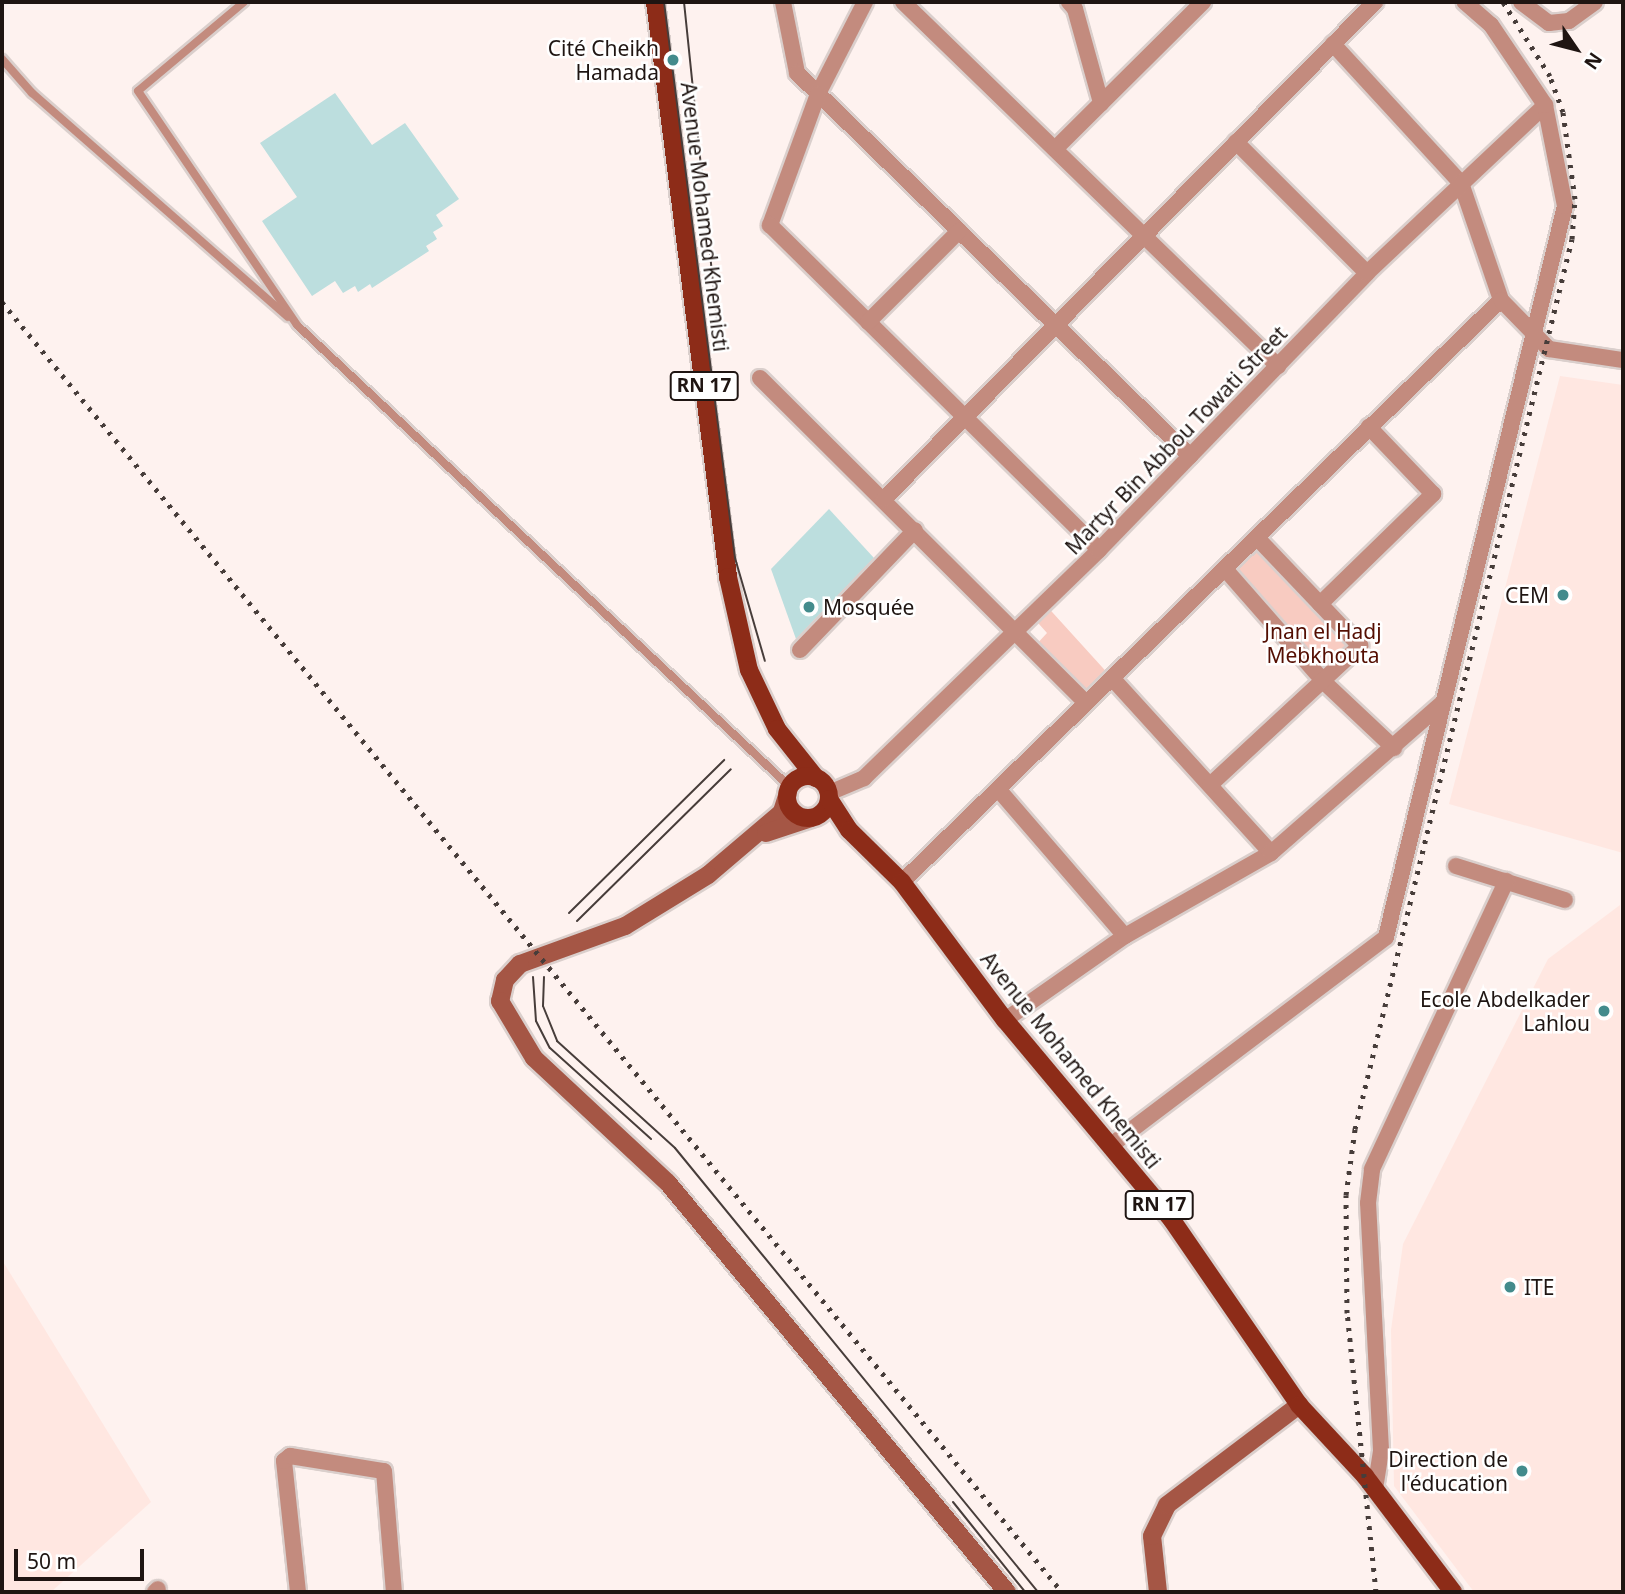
<!DOCTYPE html>
<html>
<head>
<meta charset="utf-8">
<style>
	body { margin:0 }
	#map { position:relative; width:1625px; height:1594px; overflow:hidden; background:#fef2ef; font-family:"Noto Sans",sans-serif }
	div>[style] { position:absolute }
	.built>* { inset:0; background:#ffe7e1 }
	.green>* { inset:0; background:#f8cbc1 }
	.building>* { inset:0; background:#bcdede }
	.roads { filter:drop-shadow(2px 0 #dacfcc) drop-shadow(-2px 0 #dacfcc) drop-shadow(0 2px #dacfcc) drop-shadow(0 -2px #dacfcc) }
	.lane>* { height:8px; margin:-4px; padding:0 4px; transform-origin:4px; border-radius:4px; background:#c38b7e }
	.street>* { height:16px; margin:-8px; padding:0 8px; transform-origin:8px; border-radius:8px; background:#c38b7e }
	.secondary>* { height:18px; margin:-9px; padding:0 9px; transform-origin:9px; border-radius:9px; background:#a55645 }
	.primary>* { height:18px; margin:-9px; padding:0 9px; transform-origin:9px; border-radius:9px; background:#8d2c18 }
	.primary>.ring { margin:-9px; padding:0; box-sizing:content-box; background:none; border:18px solid #8d2c18; border-radius:50% }
	.tram>* { height:2px; margin:-1px; padding:0 1px; transform-origin:1px; border-radius:1px; background:#473d3a }
	.rail>* { height:5px; margin-top:-2.5px; transform-origin:0; background:repeating-linear-gradient(90deg,#473d3a 0 3.5px,transparent 0 10.5px) }
	.dots>* { width:19px; height:19px; translate:-50% -50%; box-sizing:border-box; border:4px solid #fff; border-radius:50% }
	span { translate:-50% -50%; white-space:nowrap; text-align:center; line-height:1.15; -webkit-text-stroke:5px #fff; paint-order:stroke }
	.shield-label span { padding:2px 5px; background:#fff; border:2px solid; border-radius:5px; -webkit-text-stroke-width:0 }
	.shield-label { font-size:19px; color:#1f1512; font-weight:700 }
	.poi-label { font-size:21px; color:#1f1512 }
	.right { translate:-100% -50%; text-align:right }
	.left { translate:0 -50%; text-align:left }
	.street-label { font-size:21px; color:#1f1512 }
	.park-label { font-size:21px; color:#540e02 }
	.frame { position:absolute; inset:0; border:4px solid #1f1512; pointer-events:none }
	.north { position:absolute; left:1541px; top:14px; width:70px; height:70px; -webkit-text-stroke:5px #fff; paint-order:stroke; rotate:125deg; font-size:19px; font-weight:700; line-height:28px; text-align:center; color:#1f1512 }
	.north::after { content:''; display:block; margin:auto; width:24px; height:32px; background:#1f1512; clip-path:polygon(50% 0,100% 100%,50% 72%,0 100%) }
	.scale { position:absolute; left:14px; top:1549px; width:130px; height:32px; box-sizing:border-box; border:4px solid #1f1512; border-top:0; padding-left:9px; font-size:21px; line-height:24px; white-space:nowrap; color:#1f1512; -webkit-text-stroke:5px #fff; paint-order:stroke }
</style>
</head>
<body>
<div id="map">
	<div class="built">
		<i style="clip-path:polygon(1560px 376px,1623px 385px,1623px 853px,1449px 804px)"></i>
		<i style="clip-path:polygon(1620px 905px,1623px 1592px,1474px 1592px,1394px 1486px,1391px 1330px,1403px 1244px,1548px 959px)"></i>
		<i style="clip-path:polygon(2px 1260px,151px 1502px,51px 1592px,2px 1592px)"></i>
	</div>
	<div class="green">
		<i style="clip-path:polygon(1257px 538px,1360px 646px,1325px 683px,1225px 569px)"></i>
		<i style="clip-path:polygon(1043px 602px,1112px 678px,1086px 703px,1034px 647px,1047px 633px,1031px 615px)"></i>
	</div>
	<div class="building">
		<i style="clip-path:polygon(335px 93px,372px 145px,405px 123px,459px 199px,436px 215px,443px 226px,433px 232px,437px 239px,426px 246px,429px 251px,372px 288px,370px 284px,358px 292px,355px 286px,343px 293px,335px 281px,312px 296px,262px 221px,297px 197px,260px 143px)"></i>
		<i style="clip-path:polygon(829px 509px,874px 558px,796px 639px,771px 569px)"></i>
	</div>
	<div class="roads">
		<div class="lane">
			<i style="left:244px;top:2px;width:138px;rotate:140deg"></i>
			<i style="left:138px;top:91px;width:283px;rotate:55.8deg"></i>
			<i style="left:297px;top:325px;width:676px;rotate:43.14deg"></i>
			<i style="left:2px;top:59px;width:45px;rotate:48.6deg"></i>
			<i style="left:32px;top:93px;width:340px;rotate:41.2deg"></i>
		</div>
		<div class="street">
			<i style="left:783px;top:2px;width:72px;rotate:78.8deg"></i>
			<i style="left:797px;top:73px;width:549px;rotate:44.26deg"></i>
			<i style="left:865px;top:2px;width:103px;rotate:117.1deg"></i>
			<i style="left:818px;top:94px;width:140px;rotate:110.1deg"></i>
			<i style="left:770px;top:225px;width:462px;rotate:44.6deg"></i>
			<i style="left:903px;top:2px;width:523px;rotate:44.15deg"></i>
			<i style="left:1069px;top:2px;width:9px;rotate:49deg"></i>
			<i style="left:1075px;top:9px;width:98px;rotate:74.5deg"></i>
			<i style="left:1521px;top:2px;width:35px;rotate:37deg"></i>
			<i style="left:1549px;top:23px;width:20px;rotate:-6deg"></i>
			<i style="left:1569px;top:21px;width:32px;rotate:-36deg"></i>
			<i style="left:1333px;top:44px;width:189px;rotate:47.4deg"></i>
			<i style="left:1461px;top:183px;width:124px;rotate:71.1deg"></i>
			<i style="left:1236px;top:142px;width:185px;rotate:45deg"></i>
			<i style="left:1055px;top:149px;width:209px;rotate:-44.8deg"></i>
			<i style="left:868px;top:322px;width:129px;rotate:-45deg"></i>
			<i style="left:760px;top:378px;width:460px;rotate:44.9deg"></i>
			<i style="left:884px;top:499px;width:699px;rotate:-45.35deg"></i>
			<i style="left:1225px;top:569px;width:152px;rotate:48.7deg"></i>
			<i style="left:1325px;top:683px;width:95px;rotate:43.3deg"></i>
			<i style="left:1320px;top:604px;width:158px;rotate:-44.2deg"></i>
			<i style="left:1433px;top:494px;width:93px;rotate:-133.7deg"></i>
			<i style="left:800px;top:650px;width:166px;rotate:-46.2deg"></i>
			<i style="left:1112px;top:678px;width:236px;rotate:47.7deg"></i>
			<i style="left:1210px;top:785px;width:205px;rotate:-42.8deg"></i>
			<i style="left:1360px;top:646px;width:149px;rotate:-133.6deg"></i>
			<i style="left:998px;top:789px;width:194px;rotate:49.2deg"></i>
			<i style="left:829px;top:793px;width:38px;rotate:-23deg"></i>
			<i style="left:864px;top:778px;width:327px;rotate:-44.1deg"></i>
			<i style="left:1099px;top:550px;width:385px;rotate:-45.9deg"></i>
			<i style="left:1367px;top:273px;width:245px;rotate:-43.3deg"></i>
			<i style="left:1456px;top:866px;width:114px;rotate:17.3deg"></i>
			<i style="left:902px;top:882px;width:835px;rotate:-44.18deg"></i>
			<i style="left:1501px;top:300px;width:69px;rotate:45.6deg"></i>
			<i style="left:1549px;top:349px;width:75px;rotate:8.5deg"></i>
			<i style="left:1005px;top:1020px;width:146px;rotate:-35deg"></i>
			<i style="left:1125px;top:936px;width:168px;rotate:-29.6deg"></i>
			<i style="left:1271px;top:853px;width:226px;rotate:-41.2deg"></i>
			<i style="left:1110px;top:1146px;width:346px;rotate:-37.1deg"></i>
			<i style="left:1386px;top:937px;width:753px;rotate:-76.24deg"></i>
			<i style="left:1565px;top:206px;width:103px;rotate:-101.2deg"></i>
			<i style="left:1545px;top:105px;width:97px;rotate:-124deg"></i>
			<i style="left:1491px;top:25px;width:35px;rotate:-139deg"></i>
			<i style="left:1375px;top:1489px;width:39px;rotate:-81deg"></i>
			<i style="left:1381px;top:1450px;width:247px;rotate:-93deg"></i>
			<i style="left:1368px;top:1203px;width:34px;rotate:-83deg"></i>
			<i style="left:1372px;top:1169px;width:318px;rotate:-65deg"></i>
			<i style="left:155px;top:1592px;width:4px;rotate:-45deg"></i>
			<i style="left:298px;top:1592px;width:132px;rotate:-96.1deg"></i>
			<i style="left:284px;top:1461px;width:8px;rotate:-40deg"></i>
			<i style="left:290px;top:1456px;width:95px;rotate:9.1deg"></i>
			<i style="left:384px;top:1471px;width:121px;rotate:85.3deg"></i>
		</div>
		<div class="secondary">
			<i style="left:788px;top:793px;width:20px;rotate:108deg"></i>
			<i style="left:782px;top:812px;width:97px;rotate:139.6deg"></i>
			<i style="left:708px;top:875px;width:97px;rotate:148.4deg"></i>
			<i style="left:625px;top:926px;width:112px;rotate:160.1deg"></i>
			<i style="left:520px;top:964px;width:22px;rotate:133deg"></i>
			<i style="left:505px;top:980px;width:22px;rotate:103deg"></i>
			<i style="left:500px;top:1001px;width:66px;rotate:59.2deg"></i>
			<i style="left:534px;top:1058px;width:183px;rotate:43deg"></i>
			<i style="left:668px;top:1183px;width:531px;rotate:50.35deg"></i>
			<i style="left:766px;top:833px;width:47px;rotate:-18.4deg"></i>
			<i style="left:1158px;top:1592px;width:56px;rotate:-96.1deg"></i>
			<i style="left:1152px;top:1536px;width:34px;rotate:-64deg"></i>
			<i style="left:1167px;top:1505px;width:166px;rotate:-37.1deg"></i>
		</div>
		<div class="primary">
			<i style="left:655px;top:2px;width:580px;rotate:82.76deg"></i>
			<i style="left:728px;top:577px;width:95px;rotate:77.3deg"></i>
			<i style="left:749px;top:670px;width:65px;rotate:64.6deg"></i>
			<i style="left:777px;top:729px;width:63px;rotate:51.5deg"></i>
			<i class="ring" style="left:787px;top:776px;width:24px;height:24px"></i>
			<i style="left:829px;top:799px;width:37px;rotate:57deg"></i>
			<i style="left:849px;top:830px;width:74px;rotate:44.5deg"></i>
			<i style="left:902px;top:882px;width:172px;rotate:53.3deg"></i>
			<i style="left:1005px;top:1020px;width:261px;rotate:50.1deg"></i>
			<i style="left:1172px;top:1220px;width:224px;rotate:55.5deg"></i>
			<i style="left:1299px;top:1405px;width:97px;rotate:47.1deg"></i>
			<i style="left:1365px;top:1476px;width:146px;rotate:52.8deg"></i>
		</div>
	</div>
	<div class="tram">
		<i style="left:664px;top:2px;width:561px;rotate:82.72deg"></i>
		<i style="left:735px;top:558px;width:107px;rotate:73.8deg"></i>
		<i style="left:684px;top:2px;width:322px;rotate:84.1deg"></i>
		<i style="left:569px;top:913px;width:218px;rotate:-44.6deg"></i>
		<i style="left:577px;top:921px;width:216px;rotate:-44.6deg"></i>
		<i style="left:533px;top:977px;width:44px;rotate:86.1deg"></i>
		<i style="left:536px;top:1021px;width:30px;rotate:63deg"></i>
		<i style="left:550px;top:1048px;width:136px;rotate:42deg"></i>
		<i style="left:544px;top:977px;width:29px;rotate:92deg"></i>
		<i style="left:543px;top:1006px;width:38px;rotate:68deg"></i>
		<i style="left:557px;top:1041px;width:159px;rotate:42.2deg"></i>
		<i style="left:675px;top:1148px;width:574px;rotate:50.73deg"></i>
		<i style="left:953px;top:1502px;width:115px;rotate:51.3deg"></i>
	</div>
	<div class="rail">
		<i style="left:2px;top:302px;width:1670px;rotate:50.59deg"></i>
		<i style="left:1376px;top:1592px;width:281px;rotate:-95.9deg"></i>
		<i style="left:1347px;top:1313px;width:118px;rotate:-90.5deg"></i>
		<i style="left:1346px;top:1195px;width:67px;rotate:-82.2deg"></i>
		<i style="left:1355px;top:1129px;width:916px;rotate:-76.3deg"></i>
		<i style="left:1572px;top:239px;width:40px;rotate:-85.7deg"></i>
		<i style="left:1575px;top:199px;width:88px;rotate:-97.9deg"></i>
		<i style="left:1563px;top:112px;width:38px;rotate:-110deg"></i>
		<i style="left:1550px;top:76px;width:88px;rotate:-122.4deg"></i>
	</div>
	<div class="dots">
		<i style="left:673px;top:60px;background:#438b8c"></i>
		<i style="left:1563px;top:595px;background:#438b8c"></i>
		<i style="left:809px;top:607px;background:#438b8c"></i>
		<i style="left:1604px;top:1011px;background:#438b8c"></i>
		<i style="left:1510px;top:1287px;background:#438b8c"></i>
		<i style="left:1522px;top:1471px;background:#438b8c"></i>
	</div>
	<div class="shield-label">
		<span style="left:704px;top:386px">RN 17</span>
		<span style="left:1159px;top:1205px">RN 17</span>
	</div>
	<div class="poi-label">
		<span class="right" style="left:659px;top:60px">Cité Cheikh<br>Hamada</span>
		<span class="right" style="left:1549px;top:595px">CEM</span>
		<span class="left" style="left:823px;top:607px">Mosquée</span>
		<span class="right" style="left:1590px;top:1011px">Ecole Abdelkader<br>Lahlou</span>
		<span class="left" style="left:1524px;top:1287px">ITE</span>
		<span class="right" style="left:1508px;top:1471px">Direction de<br>l'éducation</span>
	</div>
	<div class="street-label">
		<span style="left:705px;top:217px;rotate:83deg">Avenue Mohamed Khemisti</span>
		<span style="left:1176px;top:440px;rotate:-46deg">Martyr Bin Abbou Towati Street</span>
		<span style="left:1071px;top:1060px;rotate:51deg">Avenue Mohamed Khemisti</span>
	</div>
	<div class="park-label">
		<span style="left:1323px;top:643px">Jnan el Hadj<br>Mebkhouta</span>
	</div>
	<div class="frame"></div>
	<div class="north">N</div>
	<div class="scale">50 m</div>
</div>
</body>
</html>
